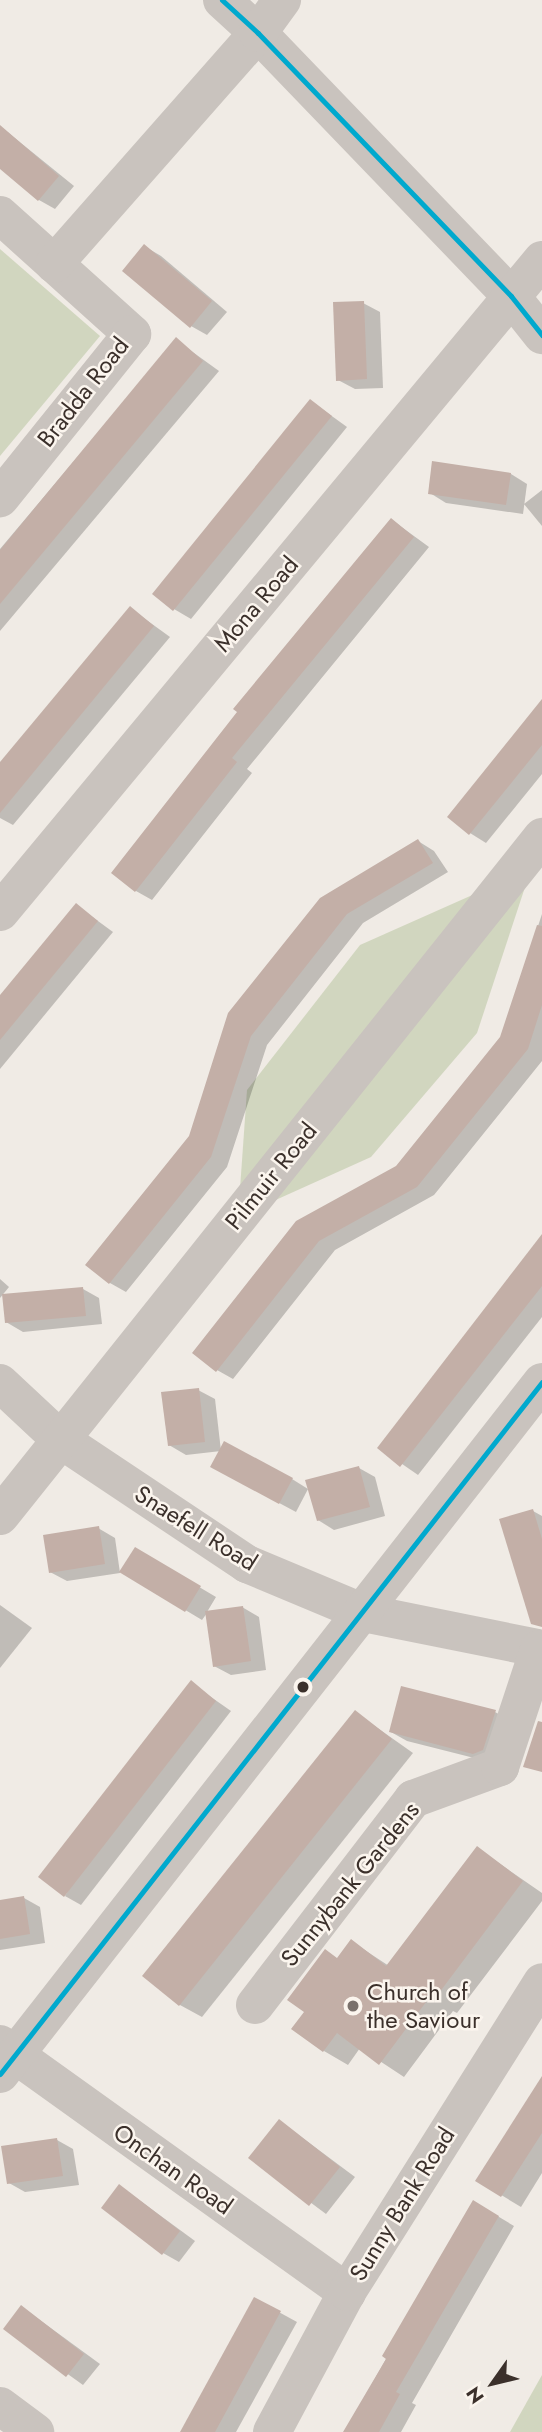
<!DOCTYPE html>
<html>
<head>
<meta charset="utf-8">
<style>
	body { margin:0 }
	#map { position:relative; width:542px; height:2432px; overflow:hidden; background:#f0ebe5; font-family:Jost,sans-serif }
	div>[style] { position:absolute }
	.green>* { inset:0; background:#d1d6bf }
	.shadow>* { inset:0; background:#0003 }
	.building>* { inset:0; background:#c3afa7 }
	.minor>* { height:38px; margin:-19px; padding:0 19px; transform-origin:19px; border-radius:19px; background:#c9c3be }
	.bus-1>* { height:5px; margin:-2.5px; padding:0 2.5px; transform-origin:2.5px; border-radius:2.5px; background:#00a9ce }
	.dots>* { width:19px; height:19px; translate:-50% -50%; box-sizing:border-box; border:4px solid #fbf5ee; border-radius:50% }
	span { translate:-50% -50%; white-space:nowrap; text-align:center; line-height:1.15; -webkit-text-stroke:5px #fbf5ee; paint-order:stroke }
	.street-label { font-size:24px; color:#3b302b }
	.poi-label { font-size:24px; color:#3b302b }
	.left { translate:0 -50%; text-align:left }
	.north { position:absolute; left:458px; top:2348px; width:70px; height:70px; -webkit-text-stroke:5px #fbf5ee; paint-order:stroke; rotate:236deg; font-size:19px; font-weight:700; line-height:28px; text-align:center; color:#3b302b }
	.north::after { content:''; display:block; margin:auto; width:24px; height:32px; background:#3b302b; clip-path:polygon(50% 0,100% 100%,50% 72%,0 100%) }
</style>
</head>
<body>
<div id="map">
	<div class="green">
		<i style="clip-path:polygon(0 249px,100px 336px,0 456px)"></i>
		<i style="clip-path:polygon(531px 869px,477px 1033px,371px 1157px,238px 1217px,247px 1090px,360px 945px)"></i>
		<i style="clip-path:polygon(542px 2375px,542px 2432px,510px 2432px)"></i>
	</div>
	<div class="shadow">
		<i style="clip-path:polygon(0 126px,74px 186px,55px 209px,39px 200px,0 167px)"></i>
		<i style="clip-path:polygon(144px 246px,161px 256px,227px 312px,207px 335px,191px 326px)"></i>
		<i style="clip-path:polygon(363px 303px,380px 312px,383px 388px,355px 389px,338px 380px)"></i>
		<i style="clip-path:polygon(176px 340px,219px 371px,0 631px,0 549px)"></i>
		<i style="clip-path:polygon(311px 401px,347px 427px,191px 619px,174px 609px,155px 593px)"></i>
		<i style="clip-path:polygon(511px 474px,527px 484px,523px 514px,446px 503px,430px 493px)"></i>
		<i style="clip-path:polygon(542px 490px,542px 526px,524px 504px)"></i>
		<i style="clip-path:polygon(392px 520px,429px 547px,247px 769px,252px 773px,152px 900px,136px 891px,113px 873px)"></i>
		<i style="clip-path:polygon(130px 608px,170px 637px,13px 825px,0 818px,0 765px)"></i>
		<i style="clip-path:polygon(542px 702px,542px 774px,486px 843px,470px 833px)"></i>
		<i style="clip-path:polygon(418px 841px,434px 851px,448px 872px,363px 923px,267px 1045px,227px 1167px,126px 1292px,110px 1283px,87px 1265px,190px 1137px,230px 1014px)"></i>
		<i style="clip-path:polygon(76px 905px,113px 932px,0 1069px,0 998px)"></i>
		<i style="clip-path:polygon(542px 914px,542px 1061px,434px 1195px,335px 1250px,233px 1379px,217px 1370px,195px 1352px,397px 1167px,501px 1038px)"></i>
		<i style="clip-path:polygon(542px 1237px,542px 1317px,418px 1475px,379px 1448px)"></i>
		<i style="clip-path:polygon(0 1279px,9px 1287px,0 1298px)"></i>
		<i style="clip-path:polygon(83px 1289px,99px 1298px,102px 1324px,23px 1332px,6px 1322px)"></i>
		<i style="clip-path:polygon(198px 1390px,215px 1399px,221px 1451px,186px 1455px,169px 1445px)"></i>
		<i style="clip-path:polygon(359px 1468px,375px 1477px,385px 1516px,334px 1530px,318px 1520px)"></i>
		<i style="clip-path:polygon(229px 1476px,292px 1479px,308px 1489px,296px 1512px)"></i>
		<i style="clip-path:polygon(533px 1511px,542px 1516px,542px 1608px)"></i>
		<i style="clip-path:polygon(98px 1528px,115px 1538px,120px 1573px,67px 1581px,50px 1572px)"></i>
		<i style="clip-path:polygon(135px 1549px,216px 1597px,207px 1612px,242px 1607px,259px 1617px,266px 1670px,231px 1675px,214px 1666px,207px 1613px,202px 1620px,122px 1572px)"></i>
		<i style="clip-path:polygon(0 1605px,32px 1628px,0 1668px)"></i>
		<i style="clip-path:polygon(191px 1683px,231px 1711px,81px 1905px,65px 1896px)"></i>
		<i style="clip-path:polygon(355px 1712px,413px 1753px,202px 2017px,180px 2005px,145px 1976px)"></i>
		<i style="clip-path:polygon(495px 1712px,511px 1721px,490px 1762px,407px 1741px,391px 1732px)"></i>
		<i style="clip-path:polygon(477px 1848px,542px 1893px,542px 1901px,457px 2013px,453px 2011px,404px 2077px,360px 2048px,348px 2065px,324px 2051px,338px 1959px,351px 1941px,389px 1966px)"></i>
		<i style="clip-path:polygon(24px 1898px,40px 1907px,45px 1943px,0 1950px,0 1902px)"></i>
		<i style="clip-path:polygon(542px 2080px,542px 2173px,521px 2207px,478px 2181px)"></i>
		<i style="clip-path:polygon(280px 2121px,355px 2177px,326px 2214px,251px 2158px)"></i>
		<i style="clip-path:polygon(57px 2140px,73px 2149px,79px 2185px,25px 2192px,9px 2183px)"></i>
		<i style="clip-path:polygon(120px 2186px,195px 2241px,179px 2262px,163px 2253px)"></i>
		<i style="clip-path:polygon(474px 2202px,514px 2226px,412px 2403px,416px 2405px,401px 2432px,345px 2432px)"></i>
		<i style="clip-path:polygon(255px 2299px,297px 2322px,236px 2432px,182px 2432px)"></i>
		<i style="clip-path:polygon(22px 2307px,100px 2364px,83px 2385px,5px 2329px)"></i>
	</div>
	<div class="building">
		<i style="clip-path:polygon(0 125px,59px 176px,38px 201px,0 169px)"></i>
		<i style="clip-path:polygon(144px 244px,212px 301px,190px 328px,122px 271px)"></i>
		<i style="clip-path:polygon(364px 301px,367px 379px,336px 381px,333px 302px)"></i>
		<i style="clip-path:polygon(176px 337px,203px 361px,0 604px,0 550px)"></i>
		<i style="clip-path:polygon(310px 399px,332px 416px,173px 611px,152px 594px)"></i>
		<i style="clip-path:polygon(432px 461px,511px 473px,506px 505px,428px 494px)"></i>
		<i style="clip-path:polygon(391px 518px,414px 537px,232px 758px,237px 762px,135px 892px,111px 873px,237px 712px,233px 709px)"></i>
		<i style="clip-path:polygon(130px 606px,154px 626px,0 813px,0 762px)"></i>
		<i style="clip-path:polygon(542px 699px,542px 745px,469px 835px,447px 817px)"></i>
		<i style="clip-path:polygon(418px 839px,433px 863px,347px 914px,251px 1036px,211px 1157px,109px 1284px,85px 1265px,189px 1136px,228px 1013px,320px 898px)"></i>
		<i style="clip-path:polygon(76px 903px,98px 921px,0 1040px,0 995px)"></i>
		<i style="clip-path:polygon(537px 925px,542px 926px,542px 1005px,528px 1049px,417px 1187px,319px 1241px,216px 1372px,192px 1353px,296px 1221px,396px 1166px,500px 1037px)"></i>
		<i style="clip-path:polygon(542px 1234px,542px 1286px,400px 1467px,377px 1448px)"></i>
		<i style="clip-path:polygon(83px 1287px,86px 1316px,5px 1323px,2px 1294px)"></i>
		<i style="clip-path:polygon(199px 1388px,205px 1442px,168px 1446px,161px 1392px)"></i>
		<i style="clip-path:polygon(224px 1441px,293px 1478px,279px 1504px,210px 1467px)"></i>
		<i style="clip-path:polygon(359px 1466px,370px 1507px,317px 1521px,305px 1480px)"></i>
		<i style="clip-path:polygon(533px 1509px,542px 1539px,542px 1627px,531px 1624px,499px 1519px)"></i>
		<i style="clip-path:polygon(99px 1526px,105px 1564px,49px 1573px,43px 1535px)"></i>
		<i style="clip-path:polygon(135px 1547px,201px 1586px,185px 1612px,119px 1572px)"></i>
		<i style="clip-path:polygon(243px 1606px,251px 1661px,213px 1667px,205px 1611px)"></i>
		<i style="clip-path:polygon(191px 1680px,216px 1701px,64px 1897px,38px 1877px)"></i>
		<i style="clip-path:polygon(401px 1686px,496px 1710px,483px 1750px,473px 1754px,389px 1732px)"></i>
		<i style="clip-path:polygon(355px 1710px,392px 1739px,179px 2006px,142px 1976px)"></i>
		<i style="clip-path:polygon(538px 1721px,542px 1722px,542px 1772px,523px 1767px)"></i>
		<i style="clip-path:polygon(477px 1846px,523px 1881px,433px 2001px,429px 1998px,379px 2065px,337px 2033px,323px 2052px,291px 2029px,304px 2012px,287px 2000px,325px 1949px,337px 1958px,351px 1939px,386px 1966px)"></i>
		<i style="clip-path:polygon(24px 1896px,30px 1934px,0 1939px,0 1900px)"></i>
		<i style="clip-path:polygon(542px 2076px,542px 2133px,501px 2197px,475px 2181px)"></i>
		<i style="clip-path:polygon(279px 2119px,340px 2167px,309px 2206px,248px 2158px)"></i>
		<i style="clip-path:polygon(57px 2138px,63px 2176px,7px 2184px,1px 2146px)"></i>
		<i style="clip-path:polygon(119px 2184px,180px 2231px,162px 2255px,101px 2208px)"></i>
		<i style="clip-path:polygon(473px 2200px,499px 2216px,396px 2392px,400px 2394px,379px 2432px,343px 2432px,386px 2359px,382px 2356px)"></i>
		<i style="clip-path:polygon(254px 2297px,281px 2311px,215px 2432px,180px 2432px)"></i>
		<i style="clip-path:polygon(21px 2305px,84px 2354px,66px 2377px,3px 2329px)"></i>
	</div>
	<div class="minor">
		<i style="left:222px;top:0;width:49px;rotate:42.5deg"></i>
		<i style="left:258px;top:33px;width:365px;rotate:46.1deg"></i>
		<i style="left:511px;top:296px;width:50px;rotate:51.5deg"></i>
		<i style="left:0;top:215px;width:178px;rotate:42deg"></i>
		<i style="left:132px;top:334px;width:211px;rotate:128.8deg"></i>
		<i style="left:54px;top:264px;width:308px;rotate:-48.6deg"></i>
		<i style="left:258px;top:33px;width:41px;rotate:-54deg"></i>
		<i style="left:0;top:912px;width:848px;rotate:-50.26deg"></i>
		<i style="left:0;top:1383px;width:83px;rotate:43.1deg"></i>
		<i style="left:61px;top:1440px;width:224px;rotate:33.7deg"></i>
		<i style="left:247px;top:1564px;width:127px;rotate:22.7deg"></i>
		<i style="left:364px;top:1613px;width:182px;rotate:11.4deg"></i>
		<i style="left:0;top:1516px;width:869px;rotate:-51.4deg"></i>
		<i style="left:255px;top:2005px;width:260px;rotate:-52.5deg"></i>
		<i style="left:413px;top:1799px;width:93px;rotate:-20.2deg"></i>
		<i style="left:500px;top:1767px;width:124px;rotate:-71.7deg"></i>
		<i style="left:0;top:2044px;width:427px;rotate:35.6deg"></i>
		<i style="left:0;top:2074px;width:879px;rotate:-51.93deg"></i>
		<i style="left:0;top:2406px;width:44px;rotate:36.6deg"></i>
		<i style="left:272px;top:2432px;width:159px;rotate:-61.8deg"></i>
		<i style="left:347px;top:2292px;width:366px;rotate:-57.8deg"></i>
	</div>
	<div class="bus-1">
		<i style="left:222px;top:0;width:49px;rotate:42.5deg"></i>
		<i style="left:258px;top:33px;width:365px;rotate:46.1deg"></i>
		<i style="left:511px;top:296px;width:50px;rotate:51.5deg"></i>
		<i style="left:0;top:2074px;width:879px;rotate:-51.93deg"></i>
	</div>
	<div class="dots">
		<i style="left:303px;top:1687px;background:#3b302b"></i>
		<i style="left:353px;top:2006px;background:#7a716c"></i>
	</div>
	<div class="street-label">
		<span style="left:83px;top:392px;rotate:-52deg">Bradda Road</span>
		<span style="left:256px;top:604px;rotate:-50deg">Mona Road</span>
		<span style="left:271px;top:1176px;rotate:-51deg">Pilmuir Road</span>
		<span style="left:196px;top:1528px;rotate:32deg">Snaefell Road</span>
		<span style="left:350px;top:1884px;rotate:-51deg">Sunnybank Gardens</span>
		<span style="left:173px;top:2169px;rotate:35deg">Onchan Road</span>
		<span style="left:402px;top:2204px;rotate:-58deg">Sunny Bank Road</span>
	</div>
	<div class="poi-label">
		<span class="left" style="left:367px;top:2006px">Church of<br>the Saviour</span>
	</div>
	<div class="north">N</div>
</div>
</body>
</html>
